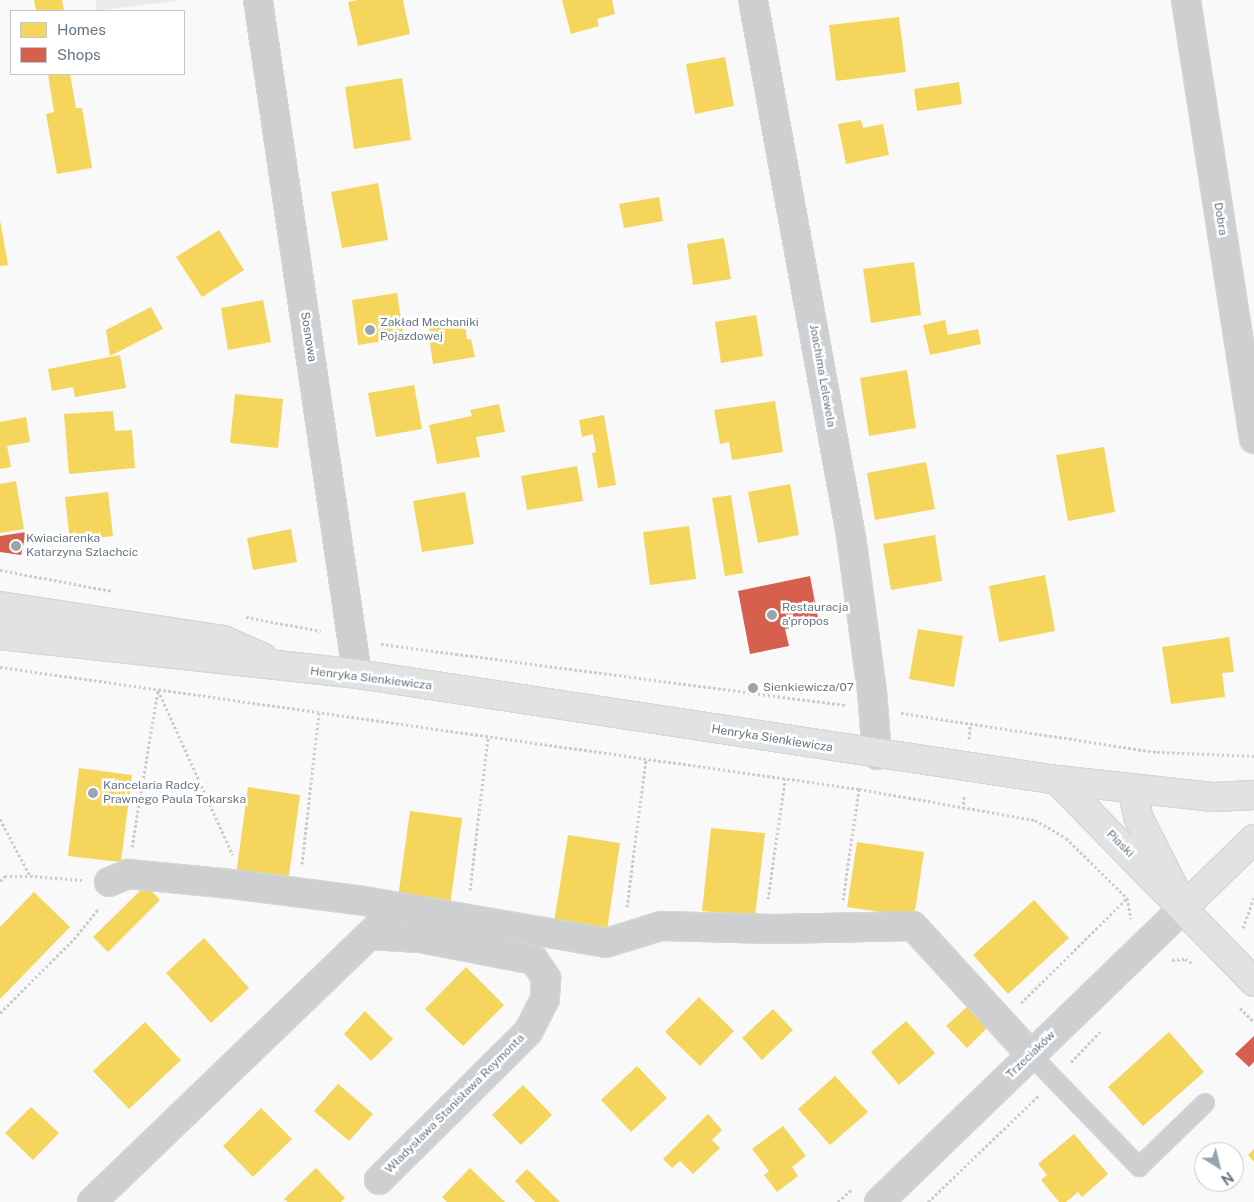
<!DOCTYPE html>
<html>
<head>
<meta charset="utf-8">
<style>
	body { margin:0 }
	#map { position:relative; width:1254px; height:1202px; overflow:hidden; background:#f9f9f9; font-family:"Public Sans",sans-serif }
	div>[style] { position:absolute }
	.green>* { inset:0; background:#e8ebe6 }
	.homes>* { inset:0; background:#f6d55c }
	.shops>* { inset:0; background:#d6604d }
	.path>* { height:3px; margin-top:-1.5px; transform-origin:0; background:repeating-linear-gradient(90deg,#cbcccd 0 2.5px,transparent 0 5px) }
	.roads { filter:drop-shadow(1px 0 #d5d6d7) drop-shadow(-1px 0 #d5d6d7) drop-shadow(0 1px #d5d6d7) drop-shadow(0 -1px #d5d6d7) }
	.lane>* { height:18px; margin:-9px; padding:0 9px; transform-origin:9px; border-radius:9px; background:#cecfd0 }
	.street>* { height:28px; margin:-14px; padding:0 14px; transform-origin:14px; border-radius:14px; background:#cecfd0 }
	.secondary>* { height:28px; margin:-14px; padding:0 14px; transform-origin:14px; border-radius:14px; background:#e1e2e2 }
	.dots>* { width:14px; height:14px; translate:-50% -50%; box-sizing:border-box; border:2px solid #fff; border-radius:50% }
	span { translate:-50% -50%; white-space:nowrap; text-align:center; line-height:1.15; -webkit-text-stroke:5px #fff; paint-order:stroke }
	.street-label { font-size:12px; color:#657683 }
	.poi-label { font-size:12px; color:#657683 }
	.left { translate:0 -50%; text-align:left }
	.legend { position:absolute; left:10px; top:10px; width:175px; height:65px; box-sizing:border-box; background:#fff; border:1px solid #c1c8cd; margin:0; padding:6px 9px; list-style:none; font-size:15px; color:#657683 }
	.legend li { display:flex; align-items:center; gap:10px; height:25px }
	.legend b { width:25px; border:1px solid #c1c8cd }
	.north { position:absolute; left:1194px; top:1142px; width:50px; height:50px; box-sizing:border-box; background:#fff; border:1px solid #c1c8cd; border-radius:50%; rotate:144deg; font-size:14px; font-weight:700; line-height:20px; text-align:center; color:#657683 }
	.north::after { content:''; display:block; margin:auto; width:18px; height:22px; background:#99a4ac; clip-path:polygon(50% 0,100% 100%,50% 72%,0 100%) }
</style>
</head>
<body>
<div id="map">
	<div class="green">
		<i style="clip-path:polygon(96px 0,182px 0,96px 11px)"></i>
	</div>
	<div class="homes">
		<i style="clip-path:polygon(34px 0,62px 0,64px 11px,36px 11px)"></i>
		<i style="clip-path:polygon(358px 0,403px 0,410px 34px,358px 46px,348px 2px)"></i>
		<i style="clip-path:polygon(562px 0,612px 0,615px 14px,597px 19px,599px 26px,571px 34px)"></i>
		<i style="clip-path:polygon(899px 17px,906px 72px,836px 81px,829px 25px)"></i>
		<i style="clip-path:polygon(725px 57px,734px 106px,695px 114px,686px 64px)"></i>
		<i style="clip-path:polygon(48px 74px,70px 74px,76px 108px,82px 108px,92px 168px,57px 174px,46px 114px,54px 112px)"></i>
		<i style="clip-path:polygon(402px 78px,411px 140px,354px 149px,345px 87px)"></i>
		<i style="clip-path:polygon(959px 82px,962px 104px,917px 111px,914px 89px)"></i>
		<i style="clip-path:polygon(861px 120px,863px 128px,883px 124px,889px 155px,846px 164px,838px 124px)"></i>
		<i style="clip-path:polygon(378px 183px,388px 240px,342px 248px,331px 192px)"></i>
		<i style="clip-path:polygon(659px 197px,663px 221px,624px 228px,619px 204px)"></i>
		<i style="clip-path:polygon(0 220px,8px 265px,0 266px)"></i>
		<i style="clip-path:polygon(219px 230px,244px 270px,202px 297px,176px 257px)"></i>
		<i style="clip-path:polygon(724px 238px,731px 279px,693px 285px,687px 244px)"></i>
		<i style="clip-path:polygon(914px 262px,921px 315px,871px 323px,863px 269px)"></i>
		<i style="clip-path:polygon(397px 293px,404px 338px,358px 345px,352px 300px)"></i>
		<i style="clip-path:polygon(263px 300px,271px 342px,228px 350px,221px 308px)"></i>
		<i style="clip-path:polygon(151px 307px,163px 329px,110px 356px,106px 330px)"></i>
		<i style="clip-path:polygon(756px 315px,763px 356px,721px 363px,715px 322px)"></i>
		<i style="clip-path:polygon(464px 318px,467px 340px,471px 339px,475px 357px,433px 364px,427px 323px)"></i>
		<i style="clip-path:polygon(945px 320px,948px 335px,978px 329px,981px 344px,930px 355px,923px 325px)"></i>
		<i style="clip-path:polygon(120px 355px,126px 388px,75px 397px,73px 387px,52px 391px,48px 369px)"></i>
		<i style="clip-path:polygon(907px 370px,916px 428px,869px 436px,860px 378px)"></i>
		<i style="clip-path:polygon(414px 385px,422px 429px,376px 437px,368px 393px)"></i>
		<i style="clip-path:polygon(235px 394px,283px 399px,278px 448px,230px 443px)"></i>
		<i style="clip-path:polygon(775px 401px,783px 452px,732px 460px,729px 442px,720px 444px,714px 410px)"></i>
		<i style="clip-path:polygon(499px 404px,505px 432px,476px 437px,480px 457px,437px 464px,429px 425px,472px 416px,470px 410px)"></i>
		<i style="clip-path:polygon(113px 411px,115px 431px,132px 430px,135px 468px,69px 474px,64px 414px)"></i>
		<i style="clip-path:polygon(604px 415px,616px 485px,598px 488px,592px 453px,596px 452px,593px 434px,582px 437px,579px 420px)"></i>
		<i style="clip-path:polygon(26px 417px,30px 442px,7px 446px,11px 467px,0 469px,0 422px)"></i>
		<i style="clip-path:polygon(1104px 447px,1115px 512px,1068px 521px,1056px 455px)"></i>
		<i style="clip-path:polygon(926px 462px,935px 509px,875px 520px,867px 473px)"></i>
		<i style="clip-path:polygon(577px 466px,583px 501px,527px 510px,521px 476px)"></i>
		<i style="clip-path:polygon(16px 481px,24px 529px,0 533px,0 484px)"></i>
		<i style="clip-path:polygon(790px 484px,799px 535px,758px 543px,748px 492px)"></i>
		<i style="clip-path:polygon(108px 492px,113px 536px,70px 541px,65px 497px)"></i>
		<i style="clip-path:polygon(465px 492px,474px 544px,422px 552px,413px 501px)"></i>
		<i style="clip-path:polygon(731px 495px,743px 573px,725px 576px,712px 498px)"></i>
		<i style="clip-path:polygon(689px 526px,696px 579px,650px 585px,643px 532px)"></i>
		<i style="clip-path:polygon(291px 529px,297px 562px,253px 570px,247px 538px)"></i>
		<i style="clip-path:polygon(935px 535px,942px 581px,891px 590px,883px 544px)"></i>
		<i style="clip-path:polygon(1045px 575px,1055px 631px,999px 642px,989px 586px)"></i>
		<i style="clip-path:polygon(918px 629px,963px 636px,954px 687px,909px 679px)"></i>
		<i style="clip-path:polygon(1229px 637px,1234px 672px,1222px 673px,1225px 697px,1171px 704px,1162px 647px)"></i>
		<i style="clip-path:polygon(79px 768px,132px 775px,121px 862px,68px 856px)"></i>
		<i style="clip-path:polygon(248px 787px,300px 795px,288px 882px,236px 875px)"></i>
		<i style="clip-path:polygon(410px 811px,462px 818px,450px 905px,398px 898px)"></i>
		<i style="clip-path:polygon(711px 828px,765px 833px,755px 916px,702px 911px)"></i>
		<i style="clip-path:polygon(568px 835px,620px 843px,607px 930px,554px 922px)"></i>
		<i style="clip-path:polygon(857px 842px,924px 852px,914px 917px,847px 907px)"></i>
		<i style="clip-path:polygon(146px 885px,160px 900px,108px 952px,93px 937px)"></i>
		<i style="clip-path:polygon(34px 892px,70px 927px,0 999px,0 927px)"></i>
		<i style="clip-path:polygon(1034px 900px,1069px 938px,1008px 994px,973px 955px)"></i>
		<i style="clip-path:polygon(204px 938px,249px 988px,211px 1023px,166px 973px)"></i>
		<i style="clip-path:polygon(466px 967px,504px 1005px,463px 1046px,425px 1009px)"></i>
		<i style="clip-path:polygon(699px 997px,734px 1031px,700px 1066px,665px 1032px)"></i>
		<i style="clip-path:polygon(967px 1007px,987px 1028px,967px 1048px,946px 1026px)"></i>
		<i style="clip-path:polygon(773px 1009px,793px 1030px,762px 1060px,742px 1038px)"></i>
		<i style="clip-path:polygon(365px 1011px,393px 1039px,371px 1061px,344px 1034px)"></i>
		<i style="clip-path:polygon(906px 1021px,935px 1053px,899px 1085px,871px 1052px)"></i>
		<i style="clip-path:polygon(145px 1022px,181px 1060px,129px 1109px,93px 1071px)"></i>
		<i style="clip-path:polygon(1169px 1032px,1204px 1072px,1143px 1126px,1108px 1087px)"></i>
		<i style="clip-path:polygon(637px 1066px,667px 1098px,631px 1132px,601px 1100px)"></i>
		<i style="clip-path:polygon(835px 1076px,868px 1112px,830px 1145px,798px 1109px)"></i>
		<i style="clip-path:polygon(338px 1084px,373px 1114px,349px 1141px,314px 1111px)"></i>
		<i style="clip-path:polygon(523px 1085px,552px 1115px,521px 1145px,492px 1115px)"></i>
		<i style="clip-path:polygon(31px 1107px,59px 1133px,33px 1160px,5px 1133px)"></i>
		<i style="clip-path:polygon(261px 1108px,292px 1139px,253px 1177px,223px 1146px)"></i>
		<i style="clip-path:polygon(708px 1114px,722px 1130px,712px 1140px,720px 1148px,693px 1174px,680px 1161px,672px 1168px,663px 1159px)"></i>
		<i style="clip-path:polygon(783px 1126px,806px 1156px,792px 1167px,798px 1176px,777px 1192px,764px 1175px,769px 1171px,752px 1149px)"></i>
		<i style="clip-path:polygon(1074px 1134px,1108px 1174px,1082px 1197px,1078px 1192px,1066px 1202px,1059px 1202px,1041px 1180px,1047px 1175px,1038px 1164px)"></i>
		<i style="clip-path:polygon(1254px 1149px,1254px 1162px,1248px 1155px)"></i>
		<i style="clip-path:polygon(316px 1168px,345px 1198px,341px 1202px,288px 1202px,284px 1199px)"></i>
		<i style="clip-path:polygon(470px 1168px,505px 1202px,447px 1202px,442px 1197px)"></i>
		<i style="clip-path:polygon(527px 1169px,560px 1202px,535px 1202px,515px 1181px)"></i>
	</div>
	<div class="shops">
		<i style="clip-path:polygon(26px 532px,21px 555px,0 552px,0 536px)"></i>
		<i style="clip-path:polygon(810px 576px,819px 623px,785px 629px,789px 646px,750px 654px,738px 591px)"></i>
		<i style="clip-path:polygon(1254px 1036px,1254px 1062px,1249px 1067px,1235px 1054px)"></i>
	</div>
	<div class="path">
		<i style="left:0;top:570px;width:114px;rotate:10.6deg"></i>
		<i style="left:246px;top:617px;width:76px;rotate:10.6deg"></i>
		<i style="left:381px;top:644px;width:468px;rotate:7.5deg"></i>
		<i style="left:0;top:667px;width:868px;rotate:8.08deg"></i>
		<i style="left:859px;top:789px;width:179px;rotate:10deg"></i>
		<i style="left:1035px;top:820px;width:36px;rotate:30deg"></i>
		<i style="left:1066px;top:838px;width:86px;rotate:44.5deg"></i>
		<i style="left:1127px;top:898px;width:21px;rotate:79deg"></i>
		<i style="left:901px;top:713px;width:259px;rotate:8.7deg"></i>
		<i style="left:1157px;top:752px;width:97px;rotate:2.4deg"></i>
		<i style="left:969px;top:739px;width:15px;rotate:-86deg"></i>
		<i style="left:963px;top:809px;width:14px;rotate:-86deg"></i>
		<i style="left:0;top:819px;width:64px;rotate:62.2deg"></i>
		<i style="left:30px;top:876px;width:52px;rotate:4.4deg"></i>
		<i style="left:132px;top:847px;width:159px;rotate:-80.6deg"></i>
		<i style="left:158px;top:690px;width:181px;rotate:65.6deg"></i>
		<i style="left:302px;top:864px;width:152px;rotate:-83.6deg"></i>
		<i style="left:0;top:881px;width:7px;rotate:-45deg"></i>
		<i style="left:5px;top:876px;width:25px"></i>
		<i style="left:470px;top:890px;width:154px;rotate:-83.3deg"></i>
		<i style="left:768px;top:899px;width:121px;rotate:-81.9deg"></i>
		<i style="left:843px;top:900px;width:112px;rotate:-81.8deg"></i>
		<i style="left:627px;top:907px;width:149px;rotate:-82.7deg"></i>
		<i style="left:1243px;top:928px;width:32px;rotate:-70deg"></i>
		<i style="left:1172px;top:960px;width:13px;rotate:-4deg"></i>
		<i style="left:1185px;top:959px;width:10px;rotate:29deg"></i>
		<i style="left:1021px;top:1003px;width:149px;rotate:-44.7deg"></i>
		<i style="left:1240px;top:1008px;width:20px;rotate:45deg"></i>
		<i style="left:0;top:1013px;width:105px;rotate:-45deg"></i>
		<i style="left:74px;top:939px;width:40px;rotate:-51deg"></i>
		<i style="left:1071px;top:1062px;width:42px;rotate:-46deg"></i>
		<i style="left:838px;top:1202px;width:19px;rotate:-43deg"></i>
		<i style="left:928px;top:1202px;width:154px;rotate:-43.9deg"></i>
	</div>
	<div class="roads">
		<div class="lane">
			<i style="left:1031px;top:1055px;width:156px;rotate:46deg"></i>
			<i style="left:1139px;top:1167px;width:92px;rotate:-44.1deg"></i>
		</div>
		<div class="street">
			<i style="left:258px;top:0;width:681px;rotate:81.64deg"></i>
			<i style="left:753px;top:0;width:545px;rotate:79.64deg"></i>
			<i style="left:851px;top:536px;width:156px;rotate:82.3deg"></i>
			<i style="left:872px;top:691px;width:64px;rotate:85.5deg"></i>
			<i style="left:1186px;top:0;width:444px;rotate:81.2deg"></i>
			<i style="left:109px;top:882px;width:21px;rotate:-23deg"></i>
			<i style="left:128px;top:874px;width:104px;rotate:5.5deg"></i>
			<i style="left:232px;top:884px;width:133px;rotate:7.3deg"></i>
			<i style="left:364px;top:901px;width:246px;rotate:9.8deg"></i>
			<i style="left:606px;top:943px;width:58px;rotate:-17.2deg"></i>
			<i style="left:661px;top:926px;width:113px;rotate:1.5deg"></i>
			<i style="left:774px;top:929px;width:139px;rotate:-1.2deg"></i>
			<i style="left:913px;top:926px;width:175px;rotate:47.5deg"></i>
			<i style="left:371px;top:935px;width:49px;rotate:3.5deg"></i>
			<i style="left:420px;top:938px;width:116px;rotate:10.9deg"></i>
			<i style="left:534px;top:960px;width:22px;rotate:56deg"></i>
			<i style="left:546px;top:978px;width:21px;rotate:93deg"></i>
			<i style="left:545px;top:999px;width:37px;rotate:117deg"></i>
			<i style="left:528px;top:1032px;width:210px;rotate:135.2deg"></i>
			<i style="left:92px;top:1202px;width:405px;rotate:-43.9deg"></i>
			<i style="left:879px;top:1202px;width:423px;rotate:-44deg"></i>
		</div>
		<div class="secondary">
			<i style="left:0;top:606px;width:226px;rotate:8.7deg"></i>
			<i style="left:223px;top:640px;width:43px;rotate:23.6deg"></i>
			<i style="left:0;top:635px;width:359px;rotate:6.2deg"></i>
			<i style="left:357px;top:674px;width:708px;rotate:8.61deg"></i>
			<i style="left:1057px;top:780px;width:158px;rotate:6.2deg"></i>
			<i style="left:1214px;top:797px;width:40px;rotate:-2.9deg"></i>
			<i style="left:1057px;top:780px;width:282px;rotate:45.7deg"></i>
			<i style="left:1132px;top:789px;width:31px;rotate:77deg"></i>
			<i style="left:1139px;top:819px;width:75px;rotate:63.1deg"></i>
			<i style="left:1183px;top:908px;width:99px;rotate:-44.2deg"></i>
		</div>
	</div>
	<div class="dots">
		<i style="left:370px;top:330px;background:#99a4ac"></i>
		<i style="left:16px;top:546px;background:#99a4ac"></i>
		<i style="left:772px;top:615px;background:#99a4ac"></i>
		<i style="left:753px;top:688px;background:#99a4ac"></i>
		<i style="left:93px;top:793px;background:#99a4ac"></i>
	</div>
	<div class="street-label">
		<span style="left:1220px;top:219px;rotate:81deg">Dobra</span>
		<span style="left:308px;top:337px;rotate:81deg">Sosnowa</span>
		<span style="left:822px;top:376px;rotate:80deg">Joachima Lelewela</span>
		<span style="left:371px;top:679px;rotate:7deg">Henryka Sienkiewicza</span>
		<span style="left:772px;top:739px;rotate:9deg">Henryka Sienkiewicza</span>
		<span style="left:1120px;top:844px;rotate:45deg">Piaski</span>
		<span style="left:1031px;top:1055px;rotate:-44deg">Trzeciaków</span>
		<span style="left:455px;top:1104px;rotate:-45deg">Władysława Stanisława Reymonta</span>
	</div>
	<div class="poi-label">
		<span class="left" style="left:380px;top:330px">Zakład Mechaniki<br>Pojazdowej</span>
		<span class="left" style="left:26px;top:546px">Kwiaciarenka<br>Katarzyna Szlachcic</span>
		<span class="left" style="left:782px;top:615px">Restauracja<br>a'propos</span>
		<span class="left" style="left:763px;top:688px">Sienkiewicza/07</span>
		<span class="left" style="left:103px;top:793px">Kancelaria Radcy<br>Prawnego Paula Tokarska</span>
	</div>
	<ul class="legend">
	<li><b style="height:14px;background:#f6d55c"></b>Homes</li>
	<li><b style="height:14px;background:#d6604d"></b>Shops</li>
	</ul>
	<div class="north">N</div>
</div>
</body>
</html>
